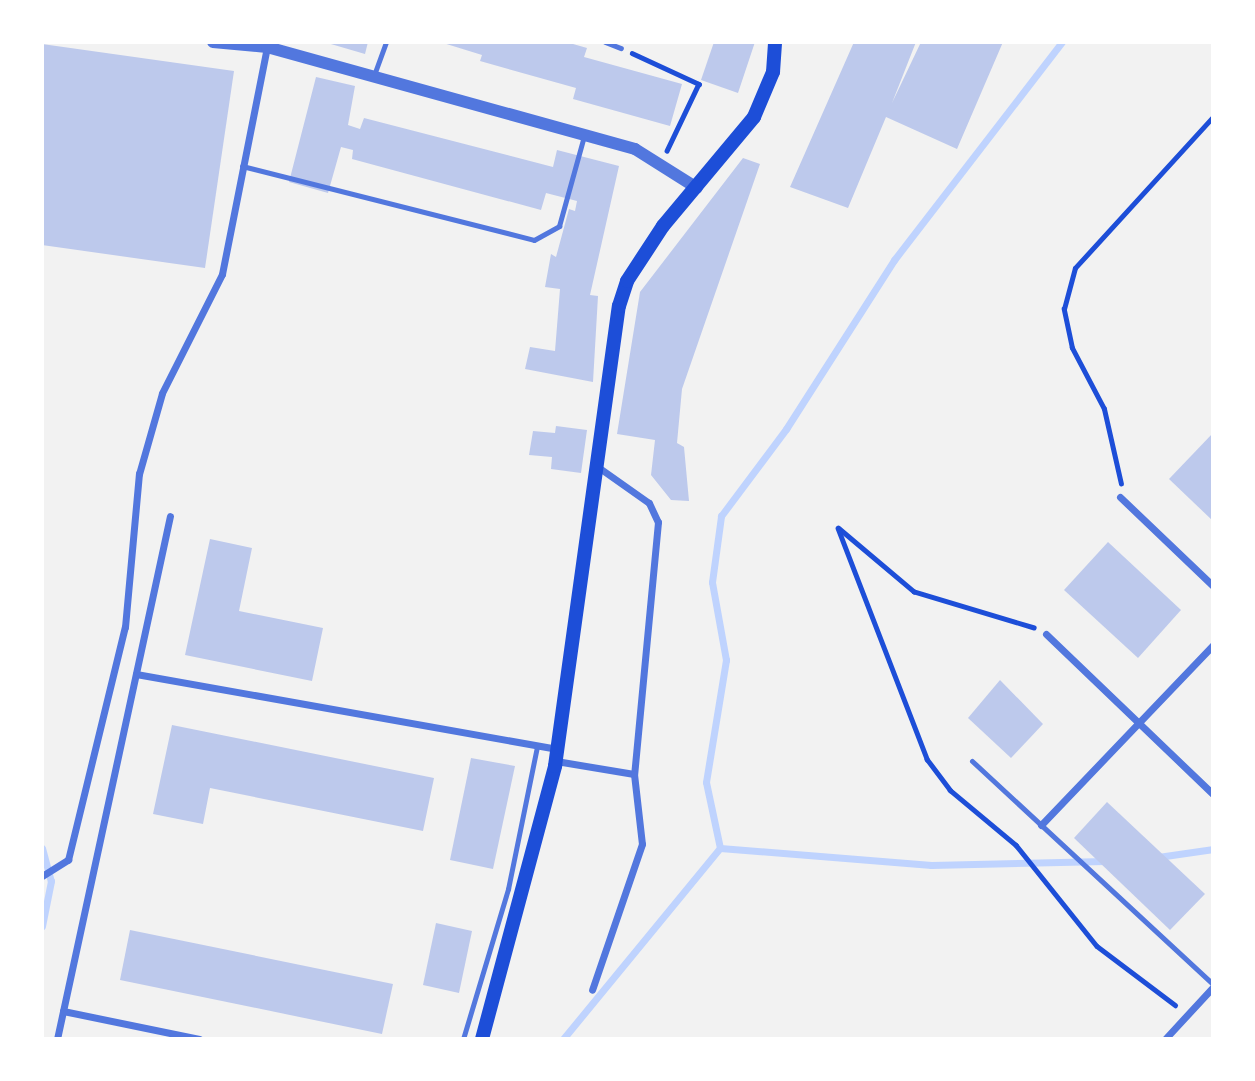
<!DOCTYPE html>
<html>
<head>
<meta charset="utf-8">
<style>
	body { margin:0 }
	#map { position:relative; width:1255px; height:1081px; overflow:hidden; background:#f2f2f2; font-family:Lora,serif }
	div>[style] { position:absolute }
	.stream>* { height:7px; margin:-3.5px; padding:0 3.5px; transform-origin:3.5px; border-radius:3.5px; background:#bfd3fe }
	.building>* { inset:0; background:#bdc9ec }
	.path>* { height:4.5px; margin:-2.25px; padding:0 2.25px; transform-origin:2.25px; border-radius:2.25px; background:#1d4ed8 }
	.service>* { height:5px; margin:-2.5px; padding:0 2.5px; transform-origin:2.5px; border-radius:2.5px; background:#5277de }
	.minor>* { height:7px; margin:-3.5px; padding:0 3.5px; transform-origin:3.5px; border-radius:3.5px; background:#5277de }
	.tertiary>* { height:12px; margin:-6px; padding:0 6px; transform-origin:6px; border-radius:6px; background:#5277de }
	.secondary>* { height:14px; margin:-7px; padding:0 7px; transform-origin:7px; border-radius:7px; background:#1d4ed8 }
	span { translate:-50% -50%; white-space:nowrap; text-align:center; line-height:1.15; -webkit-text-stroke:7px #fff; paint-order:stroke }
	.frame { position:absolute; inset:0; border:44px solid #fff; pointer-events:none }
</style>
</head>
<body>
<div id="map">
	<div class="stream">
		<i style="left:42px;top:848px;width:34px;rotate:75deg"></i>
		<i style="left:51px;top:881px;width:46px;rotate:101.3deg"></i>
		<i style="left:720px;top:848px;width:212px;rotate:4.6deg"></i>
		<i style="left:931px;top:865px;width:174px;rotate:-1.3deg"></i>
		<i style="left:1158px;top:857px;width:56px;rotate:-8.3deg"></i>
		<i style="left:563px;top:1039px;width:247px;rotate:-50.6deg"></i>
		<i style="left:720px;top:848px;width:67px;rotate:-102deg"></i>
		<i style="left:706px;top:782px;width:124px;rotate:-80.7deg"></i>
		<i style="left:726px;top:660px;width:79px;rotate:-100.2deg"></i>
		<i style="left:712px;top:582px;width:67px;rotate:-82.2deg"></i>
		<i style="left:721px;top:516px;width:109px;rotate:-53.2deg"></i>
		<i style="left:786px;top:429px;width:201px;rotate:-57.4deg"></i>
		<i style="left:894px;top:260px;width:275px;rotate:-52.4deg"></i>
	</div>
	<div class="building">
		<i style="clip-path:polygon(324px 42px,368px 42px,365px 54px)"></i>
		<i style="clip-path:polygon(440px 42px,566px 42px,587px 48px,584px 57px,682px 84px,670px 126px,573px 99px,576px 88px,480px 61px,482px 55px)"></i>
		<i style="clip-path:polygon(714px 42px,755px 42px,738px 93px,701px 80px)"></i>
		<i style="clip-path:polygon(854px 42px,916px 42px,892px 103px,921px 42px,1003px 42px,957px 149px,886px 117px,848px 208px,790px 187px)"></i>
		<i style="clip-path:polygon(42px 44px,234px 71px,205px 268px,42px 245px)"></i>
		<i style="clip-path:polygon(316px 77px,355px 86px,348px 125px,360px 129px,364px 118px,553px 167px,557px 150px,619px 166px,590px 295px,598px 296px,593px 382px,525px 369px,530px 347px,555px 351px,560px 289px,545px 287px,551px 254px,556px 257px,569px 209px,575px 211px,577px 201px,546px 193px,541px 210px,352px 159px,353px 150px,341px 147px,328px 193px,289px 182px)"></i>
		<i style="clip-path:polygon(743px 158px,760px 164px,682px 389px,677px 443px,684px 447px,689px 501px,671px 500px,651px 475px,655px 440px,617px 434px,640px 292px)"></i>
		<i style="clip-path:polygon(556px 426px,587px 430px,581px 473px,551px 469px,552px 457px,529px 455px,533px 431px,555px 433px)"></i>
		<i style="clip-path:polygon(1213px 433px,1213px 521px,1169px 479px)"></i>
		<i style="clip-path:polygon(210px 539px,252px 548px,239px 611px,323px 628px,312px 681px,185px 655px)"></i>
		<i style="clip-path:polygon(1108px 542px,1181px 610px,1138px 658px,1064px 590px)"></i>
		<i style="clip-path:polygon(1000px 680px,1043px 724px,1011px 758px,968px 718px)"></i>
		<i style="clip-path:polygon(172px 725px,434px 778px,423px 831px,210px 788px,203px 824px,153px 814px)"></i>
		<i style="clip-path:polygon(471px 758px,515px 766px,493px 869px,450px 860px)"></i>
		<i style="clip-path:polygon(1107px 802px,1205px 894px,1170px 930px,1074px 838px)"></i>
		<i style="clip-path:polygon(436px 923px,472px 931px,459px 993px,423px 985px)"></i>
		<i style="clip-path:polygon(130px 930px,393px 984px,382px 1034px,120px 980px)"></i>
	</div>
	<div class="path">
		<i style="left:632px;top:53px;width:74px;rotate:24.8deg"></i>
		<i style="left:699px;top:84px;width:74px;rotate:115.5deg"></i>
		<i style="left:1121px;top:484px;width:77px;rotate:-102.8deg"></i>
		<i style="left:1104px;top:409px;width:69px;rotate:-117.7deg"></i>
		<i style="left:1072px;top:348px;width:40px;rotate:-102deg"></i>
		<i style="left:1064px;top:309px;width:42px;rotate:-75deg"></i>
		<i style="left:1075px;top:268px;width:205px;rotate:-47.6deg"></i>
		<i style="left:1034px;top:628px;width:125px;rotate:-163.3deg"></i>
		<i style="left:914px;top:592px;width:99px;rotate:-139.9deg"></i>
		<i style="left:838px;top:528px;width:248px;rotate:68.9deg"></i>
		<i style="left:927px;top:759px;width:39px;rotate:53deg"></i>
		<i style="left:950px;top:790px;width:86px;rotate:39.8deg"></i>
		<i style="left:1016px;top:845px;width:129px;rotate:51.3deg"></i>
		<i style="left:1097px;top:946px;width:98px;rotate:37.1deg"></i>
	</div>
	<div class="service">
		<i style="left:605px;top:42px;width:17px;rotate:21deg"></i>
		<i style="left:374px;top:75px;width:35px;rotate:-70deg"></i>
		<i style="left:242px;top:166px;width:301px;rotate:14.2deg"></i>
		<i style="left:534px;top:240px;width:29px;rotate:-29deg"></i>
		<i style="left:559px;top:226px;width:93px;rotate:-74.5deg"></i>
		<i style="left:972px;top:761px;width:328px;rotate:42.8deg"></i>
		<i style="left:463px;top:1039px;width:157px;rotate:-73.3deg"></i>
		<i style="left:508px;top:889px;width:145px;rotate:-78.5deg"></i>
	</div>
	<div class="minor">
		<i style="left:598px;top:467px;width:62px;rotate:35.2deg"></i>
		<i style="left:649px;top:503px;width:21px;rotate:65deg"></i>
		<i style="left:658px;top:522px;width:253px;rotate:95.4deg"></i>
		<i style="left:1120px;top:497px;width:129px;rotate:43.7deg"></i>
		<i style="left:1046px;top:634px;width:231px;rotate:43.8deg"></i>
		<i style="left:136px;top:674px;width:428px;rotate:10.1deg"></i>
		<i style="left:556px;top:761px;width:79px;rotate:9.5deg"></i>
		<i style="left:634px;top:774px;width:70px;rotate:83.5deg"></i>
		<i style="left:642px;top:844px;width:154px;rotate:108.9deg"></i>
		<i style="left:1041px;top:825px;width:249px;rotate:-46.3deg"></i>
		<i style="left:42px;top:876px;width:31px;rotate:-32deg"></i>
		<i style="left:68px;top:860px;width:240px;rotate:-76.3deg"></i>
		<i style="left:125px;top:627px;width:154px;rotate:-84.8deg"></i>
		<i style="left:139px;top:474px;width:84px;rotate:-74.1deg"></i>
		<i style="left:162px;top:393px;width:133px;rotate:-63.2deg"></i>
		<i style="left:222px;top:274px;width:232px;rotate:-78.8deg"></i>
		<i style="left:63px;top:1011px;width:139px;rotate:11.6deg"></i>
		<i style="left:57px;top:1039px;width:535px;rotate:-77.81deg"></i>
		<i style="left:1165px;top:1039px;width:71px;rotate:-47.3deg"></i>
	</div>
	<div class="tertiary">
		<i style="left:213px;top:42px;width:54px;rotate:5.3deg"></i>
		<i style="left:267px;top:47px;width:382px;rotate:15.5deg"></i>
		<i style="left:635px;top:149px;width:73px;rotate:32.2deg"></i>
	</div>
	<div class="secondary">
		<i style="left:482px;top:1039px;width:283px;rotate:-75deg"></i>
		<i style="left:555px;top:766px;width:464px;rotate:-82.1deg"></i>
		<i style="left:619px;top:306px;width:26px;rotate:-72deg"></i>
		<i style="left:627px;top:281px;width:66px;rotate:-56.8deg"></i>
		<i style="left:663px;top:226px;width:142px;rotate:-50.1deg"></i>
		<i style="left:754px;top:117px;width:49px;rotate:-67.1deg"></i>
		<i style="left:773px;top:72px;width:30px;rotate:-86deg"></i>
	</div>
	<div class="frame"></div>
</div>
</body>
</html>
